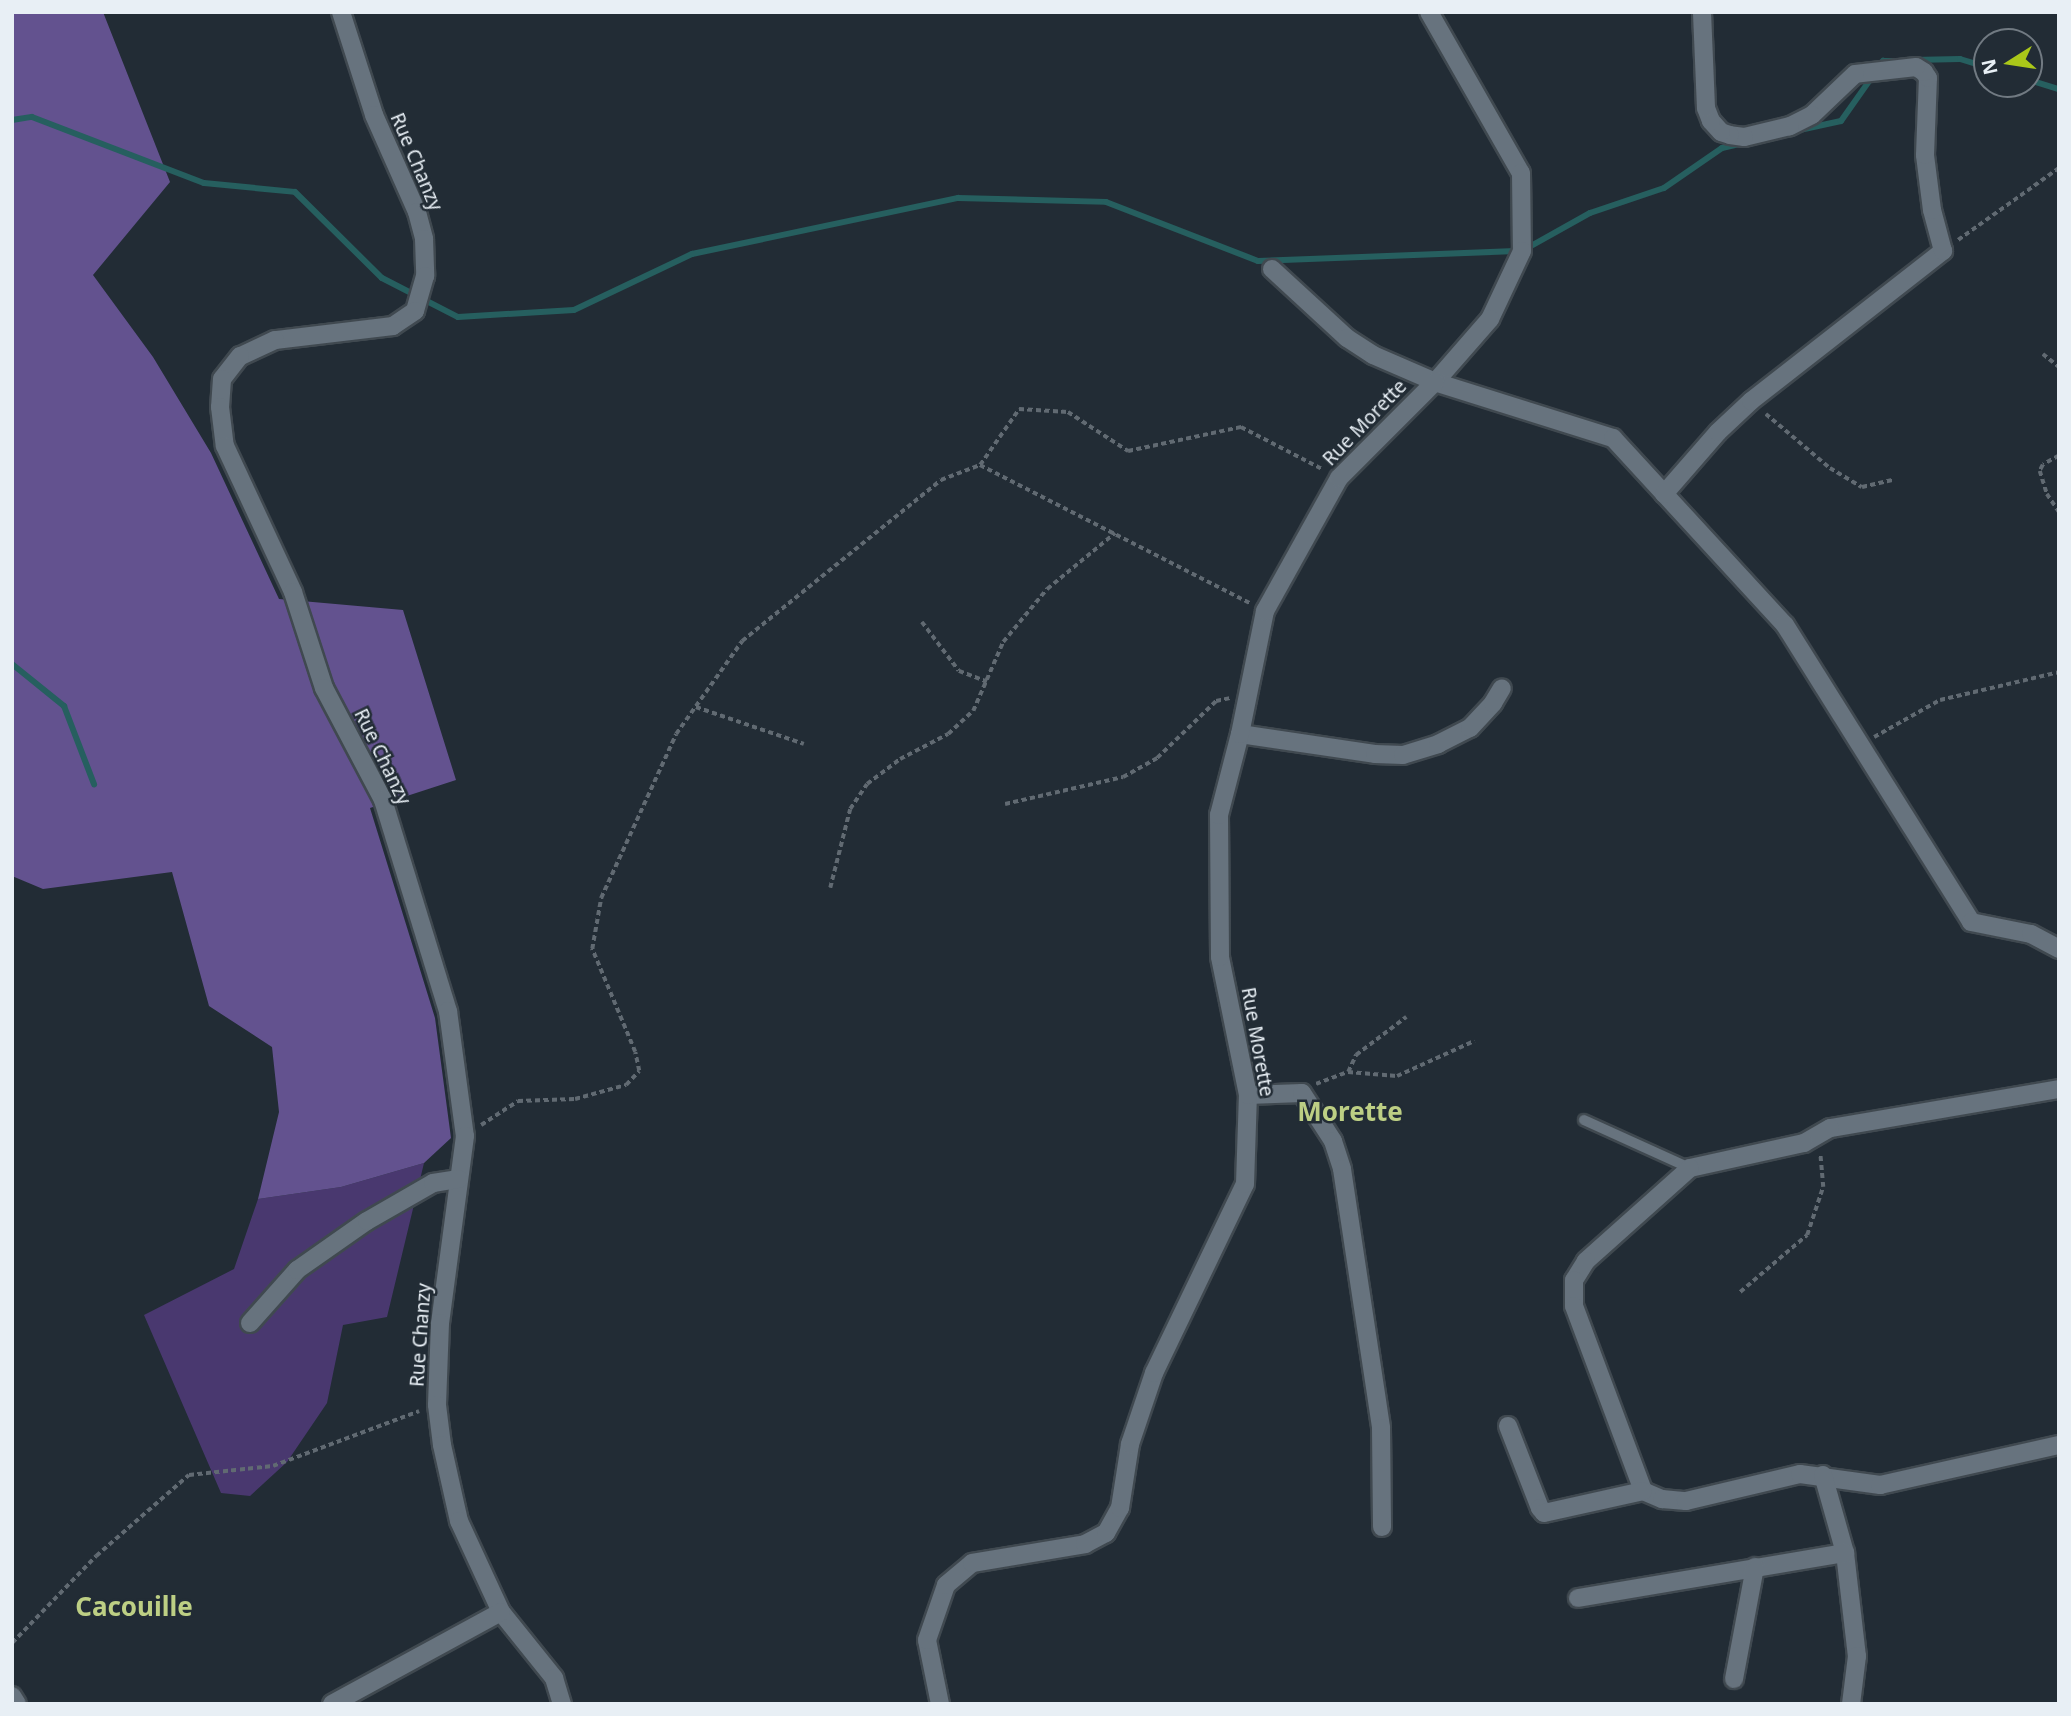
<!DOCTYPE html>
<html>
<head>
<meta charset="utf-8">
<style>
	body { margin:0 }
	#map { position:relative; width:2071px; height:1716px; overflow:hidden; background:#222c35; font-family:"Noto Sans",sans-serif }
	div>[style] { position:absolute }
	.green>* { inset:0; background:#49386f }
	.forest>* { inset:0; background:#63528f }
	.stream>* { height:6px; margin:-3px; padding:0 3px; transform-origin:3px; border-radius:3px; background:#265f5f }
	.path>* { height:3.5px; margin-top:-1.75px; transform-origin:0; background:repeating-linear-gradient(90deg,#616a72 0 5px,transparent 0 8.5px) }
	.roads { filter:drop-shadow(2px 0 #404950) drop-shadow(-2px 0 #404950) drop-shadow(0 2px #404950) drop-shadow(0 -2px #404950) }
	.service>* { height:10px; margin:-5px; padding:0 5px; transform-origin:5px; border-radius:5px; background:#67737e }
	.minor>* { height:18px; margin:-9px; padding:0 9px; transform-origin:9px; border-radius:9px; background:#67737e }
	.tertiary>* { height:18px; margin:-9px; padding:0 9px; transform-origin:9px; border-radius:9px; background:#67737e }
	span { translate:-50% -50%; white-space:nowrap; text-align:center; line-height:1.15; -webkit-text-stroke:5px #222c35; paint-order:stroke }
	.street-label { font-size:19px; color:#e8eff5 }
	.district-label { font-size:26px; color:#bdcf84; font-weight:700 }
	.frame { position:absolute; inset:0; border:14px solid #e8eff5; pointer-events:none }
	.north { position:absolute; left:1973px; top:28px; width:70px; height:70px; box-sizing:border-box; background:#222c35; border:2px solid #717a82; border-radius:50%; rotate:258deg; font-size:19px; font-weight:700; line-height:28px; text-align:center; color:#e8eff5 }
	.north::after { content:''; display:block; margin:auto; width:24px; height:32px; background:#aac719; clip-path:polygon(50% 0,100% 100%,50% 72%,0 100%) }
</style>
</head>
<body>
<div id="map">
	<div class="green">
		<i style="clip-path:polygon(424px 1163px,387px 1317px,343px 1325px,327px 1403px,287px 1462px,250px 1496px,221px 1493px,144px 1315px,234px 1269px,258px 1199px,341px 1187px)"></i>
	</div>
	<div class="forest">
		<i style="clip-path:polygon(12px 12px,103px 12px,170px 182px,93px 275px,153px 357px,211px 453px,279px 599px,403px 610px,456px 780px,370px 808px,435px 1018px,451px 1138px,424px 1163px,341px 1187px,258px 1199px,279px 1112px,272px 1047px,209px 1006px,172px 872px,43px 889px,12px 876px)"></i>
	</div>
	<div class="stream">
		<i style="left:1913px;top:60px;width:47px;rotate:-1.2deg"></i>
		<i style="left:1960px;top:59px;width:28px;rotate:17deg"></i>
		<i style="left:1878px;top:68px;width:9px;rotate:-54deg"></i>
		<i style="left:1883px;top:61px;width:16px"></i>
		<i style="left:2029px;top:80px;width:31px;rotate:17deg"></i>
		<i style="left:12px;top:120px;width:20px;rotate:-9deg"></i>
		<i style="left:32px;top:117px;width:184px;rotate:21deg"></i>
		<i style="left:204px;top:183px;width:91px;rotate:5.6deg"></i>
		<i style="left:295px;top:192px;width:122px;rotate:44.7deg"></i>
		<i style="left:382px;top:278px;width:85px;rotate:27.2deg"></i>
		<i style="left:458px;top:317px;width:116px;rotate:-3.5deg"></i>
		<i style="left:574px;top:310px;width:131px;rotate:-25.4deg"></i>
		<i style="left:692px;top:254px;width:272px;rotate:-11.9deg"></i>
		<i style="left:958px;top:198px;width:148px;rotate:1.5deg"></i>
		<i style="left:1106px;top:202px;width:163px;rotate:21.2deg"></i>
		<i style="left:1258px;top:261px;width:264px;rotate:-2.2deg"></i>
		<i style="left:1522px;top:251px;width:78px;rotate:-29.2deg"></i>
		<i style="left:1590px;top:213px;width:78px;rotate:-18.7deg"></i>
		<i style="left:1664px;top:188px;width:70px;rotate:-34.6deg"></i>
		<i style="left:1722px;top:148px;width:22px;rotate:-13deg"></i>
		<i style="left:1795px;top:131px;width:47px;rotate:-12.3deg"></i>
		<i style="left:1841px;top:121px;width:54px;rotate:-54.8deg"></i>
		<i style="left:12px;top:664px;width:67px;rotate:38.9deg"></i>
		<i style="left:64px;top:706px;width:84px;rotate:69deg"></i>
	</div>
	<div class="path">
		<i style="left:1958px;top:240px;width:124px;rotate:-35.5deg"></i>
		<i style="left:2043px;top:354px;width:21px;rotate:39deg"></i>
		<i style="left:1766px;top:414px;width:84px;rotate:40.2deg"></i>
		<i style="left:1830px;top:468px;width:37px;rotate:31deg"></i>
		<i style="left:1862px;top:487px;width:32px;rotate:-13deg"></i>
		<i style="left:2059px;top:456px;width:18px;rotate:151deg"></i>
		<i style="left:2043px;top:465px;width:7px;rotate:117deg"></i>
		<i style="left:2040px;top:471px;width:24px;rotate:73deg"></i>
		<i style="left:2047px;top:494px;width:22px;rotate:56deg"></i>
		<i style="left:980px;top:465px;width:68px;rotate:-55.1deg"></i>
		<i style="left:1019px;top:409px;width:49px;rotate:3.5deg"></i>
		<i style="left:1068px;top:412px;width:72px;rotate:33deg"></i>
		<i style="left:1128px;top:451px;width:116px;rotate:-12deg"></i>
		<i style="left:1241px;top:427px;width:93px;rotate:27.4deg"></i>
		<i style="left:922px;top:622px;width:61px;rotate:52.9deg"></i>
		<i style="left:959px;top:671px;width:30px;rotate:21deg"></i>
		<i style="left:696px;top:707px;width:114px;rotate:18.9deg"></i>
		<i style="left:1874px;top:737px;width:76px;rotate:-29.3deg"></i>
		<i style="left:1940px;top:700px;width:122px;rotate:-13.2deg"></i>
		<i style="left:1005px;top:804px;width:121px;rotate:-12.9deg"></i>
		<i style="left:1123px;top:777px;width:39px;rotate:-29deg"></i>
		<i style="left:1157px;top:758px;width:82px;rotate:-44deg"></i>
		<i style="left:1216px;top:701px;width:14px;rotate:-12deg"></i>
		<i style="left:830px;top:888px;width:81px;rotate:-75.8deg"></i>
		<i style="left:850px;top:809px;width:30px;rotate:-56deg"></i>
		<i style="left:867px;top:784px;width:41px;rotate:-37.1deg"></i>
		<i style="left:900px;top:759px;width:54px;rotate:-27.5deg"></i>
		<i style="left:948px;top:734px;width:34px;rotate:-43deg"></i>
		<i style="left:973px;top:711px;width:75px;rotate:-66.5deg"></i>
		<i style="left:1003px;top:642px;width:69px;rotate:-50.3deg"></i>
		<i style="left:1047px;top:589px;width:88px;rotate:-39.5deg"></i>
		<i style="left:1348px;top:1072px;width:19px;rotate:-65deg"></i>
		<i style="left:1356px;top:1055px;width:63px;rotate:-37.2deg"></i>
		<i style="left:1316px;top:1084px;width:34px;rotate:-21deg"></i>
		<i style="left:1348px;top:1072px;width:49px;rotate:4.7deg"></i>
		<i style="left:1397px;top:1076px;width:85px;rotate:-24.4deg"></i>
		<i style="left:481px;top:1125px;width:44px;rotate:-33deg"></i>
		<i style="left:518px;top:1101px;width:57px;rotate:-2deg"></i>
		<i style="left:575px;top:1099px;width:53px;rotate:-15.4deg"></i>
		<i style="left:626px;top:1085px;width:19px;rotate:-47deg"></i>
		<i style="left:639px;top:1071px;width:19px;rotate:-102deg"></i>
		<i style="left:635px;top:1052px;width:112px;rotate:-112.7deg"></i>
		<i style="left:592px;top:949px;width:52px;rotate:-80deg"></i>
		<i style="left:601px;top:898px;width:180px;rotate:-65.4deg"></i>
		<i style="left:676px;top:734px;width:114px;rotate:-54.6deg"></i>
		<i style="left:742px;top:641px;width:256px;rotate:-39deg"></i>
		<i style="left:941px;top:480px;width:42px;rotate:-21deg"></i>
		<i style="left:980px;top:465px;width:303px;rotate:27.1deg"></i>
		<i style="left:1740px;top:1292px;width:88px;rotate:-40.4deg"></i>
		<i style="left:1807px;top:1235px;width:51px;rotate:-71.6deg"></i>
		<i style="left:1823px;top:1187px;width:33px;rotate:-95deg"></i>
		<i style="left:12px;top:1643px;width:121px;rotate:-46deg"></i>
		<i style="left:96px;top:1556px;width:123px;rotate:-41.1deg"></i>
		<i style="left:189px;top:1475px;width:84px;rotate:-6.1deg"></i>
		<i style="left:273px;top:1466px;width:156px;rotate:-20.6deg"></i>
	</div>
	<div class="roads">
		<div class="service">
			<i style="left:1584px;top:1120px;width:116px;rotate:24.4deg"></i>
		</div>
		<div class="minor">
			<i style="left:341px;top:12px;width:108px;rotate:72.2deg"></i>
			<i style="left:374px;top:115px;width:106px;rotate:66.1deg"></i>
			<i style="left:417px;top:212px;width:28px;rotate:75deg"></i>
			<i style="left:424px;top:239px;width:37px;rotate:88deg"></i>
			<i style="left:425px;top:276px;width:36px;rotate:106deg"></i>
			<i style="left:415px;top:311px;width:27px;rotate:146deg"></i>
			<i style="left:393px;top:326px;width:119px;rotate:173.2deg"></i>
			<i style="left:275px;top:340px;width:38px;rotate:155deg"></i>
			<i style="left:240px;top:356px;width:29px;rotate:128deg"></i>
			<i style="left:222px;top:379px;width:28px;rotate:94deg"></i>
			<i style="left:220px;top:407px;width:39px;rotate:83deg"></i>
			<i style="left:225px;top:446px;width:161px;rotate:65deg"></i>
			<i style="left:293px;top:592px;width:101px;rotate:72.1deg"></i>
			<i style="left:324px;top:688px;width:127px;rotate:62.2deg"></i>
			<i style="left:383px;top:800px;width:221px;rotate:72.9deg"></i>
			<i style="left:448px;top:1011px;width:126px;rotate:82.3deg"></i>
			<i style="left:465px;top:1136px;width:189px;rotate:97.6deg"></i>
			<i style="left:440px;top:1323px;width:82px;rotate:92.1deg"></i>
			<i style="left:437px;top:1405px;width:40px;rotate:82.9deg"></i>
			<i style="left:442px;top:1445px;width:78px;rotate:77.4deg"></i>
			<i style="left:459px;top:1521px;width:100px;rotate:65.2deg"></i>
			<i style="left:501px;top:1612px;width:85px;rotate:51.2deg"></i>
			<i style="left:554px;top:1678px;width:27px;rotate:73deg"></i>
			<i style="left:1429px;top:12px;width:185px;rotate:60.3deg"></i>
			<i style="left:1521px;top:173px;width:78px;rotate:89.3deg"></i>
			<i style="left:1522px;top:251px;width:75px;rotate:115.2deg"></i>
			<i style="left:1490px;top:319px;width:84px;rotate:131.1deg"></i>
			<i style="left:1435px;top:382px;width:187px;rotate:17.5deg"></i>
			<i style="left:1613px;top:438px;width:254px;rotate:47.4deg"></i>
			<i style="left:1785px;top:625px;width:350px;rotate:57.9deg"></i>
			<i style="left:1971px;top:922px;width:61px;rotate:11.3deg"></i>
			<i style="left:2031px;top:934px;width:32px;rotate:28deg"></i>
			<i style="left:1272px;top:269px;width:102px;rotate:42.6deg"></i>
			<i style="left:1347px;top:338px;width:31px;rotate:33deg"></i>
			<i style="left:1373px;top:355px;width:68px;rotate:23.5deg"></i>
			<i style="left:1664px;top:494px;width:82px;rotate:-48.9deg"></i>
			<i style="left:1718px;top:432px;width:45px;rotate:-43.2deg"></i>
			<i style="left:1751px;top:401px;width:244px;rotate:-38deg"></i>
			<i style="left:1943px;top:251px;width:42px;rotate:-105deg"></i>
			<i style="left:1932px;top:210px;width:55px;rotate:-97.3deg"></i>
			<i style="left:1925px;top:155px;width:77px;rotate:-87.8deg"></i>
			<i style="left:1928px;top:78px;width:7px;rotate:-124deg"></i>
			<i style="left:1924px;top:72px;width:9px;rotate:-148deg"></i>
			<i style="left:1916px;top:67px;width:61px;rotate:173.5deg"></i>
			<i style="left:1855px;top:74px;width:59px;rotate:136.4deg"></i>
			<i style="left:1812px;top:115px;width:25px;rotate:153deg"></i>
			<i style="left:1790px;top:126px;width:47px;rotate:166.6deg"></i>
			<i style="left:1744px;top:137px;width:14px;rotate:-172deg"></i>
			<i style="left:1730px;top:135px;width:9px;rotate:-162deg"></i>
			<i style="left:1721px;top:132px;width:15px;rotate:-132deg"></i>
			<i style="left:1711px;top:121px;width:14px;rotate:-111deg"></i>
			<i style="left:1706px;top:108px;width:96px;rotate:-92.4deg"></i>
			<i style="left:1240px;top:734px;width:136px;rotate:8.4deg"></i>
			<i style="left:1375px;top:754px;width:28px;rotate:2deg"></i>
			<i style="left:1403px;top:755px;width:37px;rotate:-17deg"></i>
			<i style="left:1438px;top:744px;width:36px;rotate:-27deg"></i>
			<i style="left:1470px;top:728px;width:34px;rotate:-47deg"></i>
			<i style="left:1493px;top:703px;width:17px;rotate:-59deg"></i>
			<i style="left:2059px;top:1089px;width:232px;rotate:170.3deg"></i>
			<i style="left:1830px;top:1128px;width:30px;rotate:150deg"></i>
			<i style="left:1804px;top:1143px;width:117px;rotate:167.6deg"></i>
			<i style="left:1690px;top:1168px;width:140px;rotate:138.2deg"></i>
			<i style="left:1586px;top:1261px;width:22px;rotate:122deg"></i>
			<i style="left:1574px;top:1280px;width:26px;rotate:90deg"></i>
			<i style="left:1574px;top:1306px;width:197px;rotate:69.5deg"></i>
			<i style="left:1643px;top:1491px;width:21px;rotate:23deg"></i>
			<i style="left:1662px;top:1499px;width:24px;rotate:5deg"></i>
			<i style="left:1686px;top:1501px;width:117px;rotate:-13.3deg"></i>
			<i style="left:1800px;top:1474px;width:81px;rotate:7.8deg"></i>
			<i style="left:1880px;top:1485px;width:183px;rotate:-12.6deg"></i>
			<i style="left:1248px;top:1095px;width:54px;rotate:-2.1deg"></i>
			<i style="left:1302px;top:1093px;width:57px;rotate:57.1deg"></i>
			<i style="left:1333px;top:1141px;width:29px;rotate:72deg"></i>
			<i style="left:1342px;top:1169px;width:262px;rotate:81.4deg"></i>
			<i style="left:1381px;top:1428px;width:99px;rotate:89.4deg"></i>
			<i style="left:250px;top:1323px;width:71px;rotate:-48.4deg"></i>
			<i style="left:297px;top:1270px;width:85px;rotate:-35deg"></i>
			<i style="left:367px;top:1221px;width:76px;rotate:-29.9deg"></i>
			<i style="left:433px;top:1183px;width:26px;rotate:-9deg"></i>
			<i style="left:1508px;top:1426px;width:88px;rotate:68.7deg"></i>
			<i style="left:1540px;top:1508px;width:6px;rotate:51deg"></i>
			<i style="left:1544px;top:1513px;width:101px;rotate:-12.5deg"></i>
			<i style="left:1823px;top:1475px;width:81px;rotate:74.2deg"></i>
			<i style="left:1845px;top:1553px;width:104px;rotate:83.4deg"></i>
			<i style="left:1857px;top:1656px;width:48px;rotate:97.1deg"></i>
			<i style="left:1578px;top:1598px;width:271px;rotate:-9.6deg"></i>
			<i style="left:1734px;top:1679px;width:114px;rotate:-79.4deg"></i>
			<i style="left:12px;top:1696px;width:9px;rotate:58deg"></i>
			<i style="left:332px;top:1704px;width:192px;rotate:-28.6deg"></i>
		</div>
		<div class="tertiary">
			<i style="left:940px;top:1704px;width:65px;rotate:-101.5deg"></i>
			<i style="left:927px;top:1640px;width:58px;rotate:-70.9deg"></i>
			<i style="left:946px;top:1585px;width:34px;rotate:-40deg"></i>
			<i style="left:972px;top:1563px;width:115px;rotate:-9.5deg"></i>
			<i style="left:1085px;top:1544px;width:24px;rotate:-28deg"></i>
			<i style="left:1106px;top:1533px;width:29px;rotate:-61deg"></i>
			<i style="left:1120px;top:1508px;width:65px;rotate:-81.1deg"></i>
			<i style="left:1130px;top:1444px;width:75px;rotate:-71.3deg"></i>
			<i style="left:1154px;top:1373px;width:210px;rotate:-64.3deg"></i>
			<i style="left:1245px;top:1184px;width:89px;rotate:-88.1deg"></i>
			<i style="left:1248px;top:1095px;width:141px;rotate:-101.5deg"></i>
			<i style="left:1220px;top:957px;width:142px;rotate:-90.4deg"></i>
			<i style="left:1219px;top:815px;width:84px;rotate:-75.5deg"></i>
			<i style="left:1240px;top:734px;width:126px;rotate:-78.5deg"></i>
			<i style="left:1265px;top:611px;width:152px;rotate:-60.9deg"></i>
			<i style="left:1339px;top:478px;width:136px;rotate:-45deg"></i>
		</div>
	</div>
	<div class="street-label">
		<span style="left:416px;top:162px;rotate:67deg">Rue Chanzy</span>
		<span style="left:1365px;top:423px;rotate:-46deg">Rue Morette</span>
		<span style="left:382px;top:757px;rotate:64deg">Rue Chanzy</span>
		<span style="left:1257px;top:1042px;rotate:80deg">Rue Morette</span>
		<span style="left:421px;top:1335px;rotate:-86deg">Rue Chanzy</span>
	</div>
	<div class="district-label">
		<span style="left:1350px;top:1112px">Morette</span>
		<span style="left:134px;top:1607px">Cacouille</span>
	</div>
	<div class="frame"></div>
	<div class="north">N</div>
</div>
</body>
</html>
